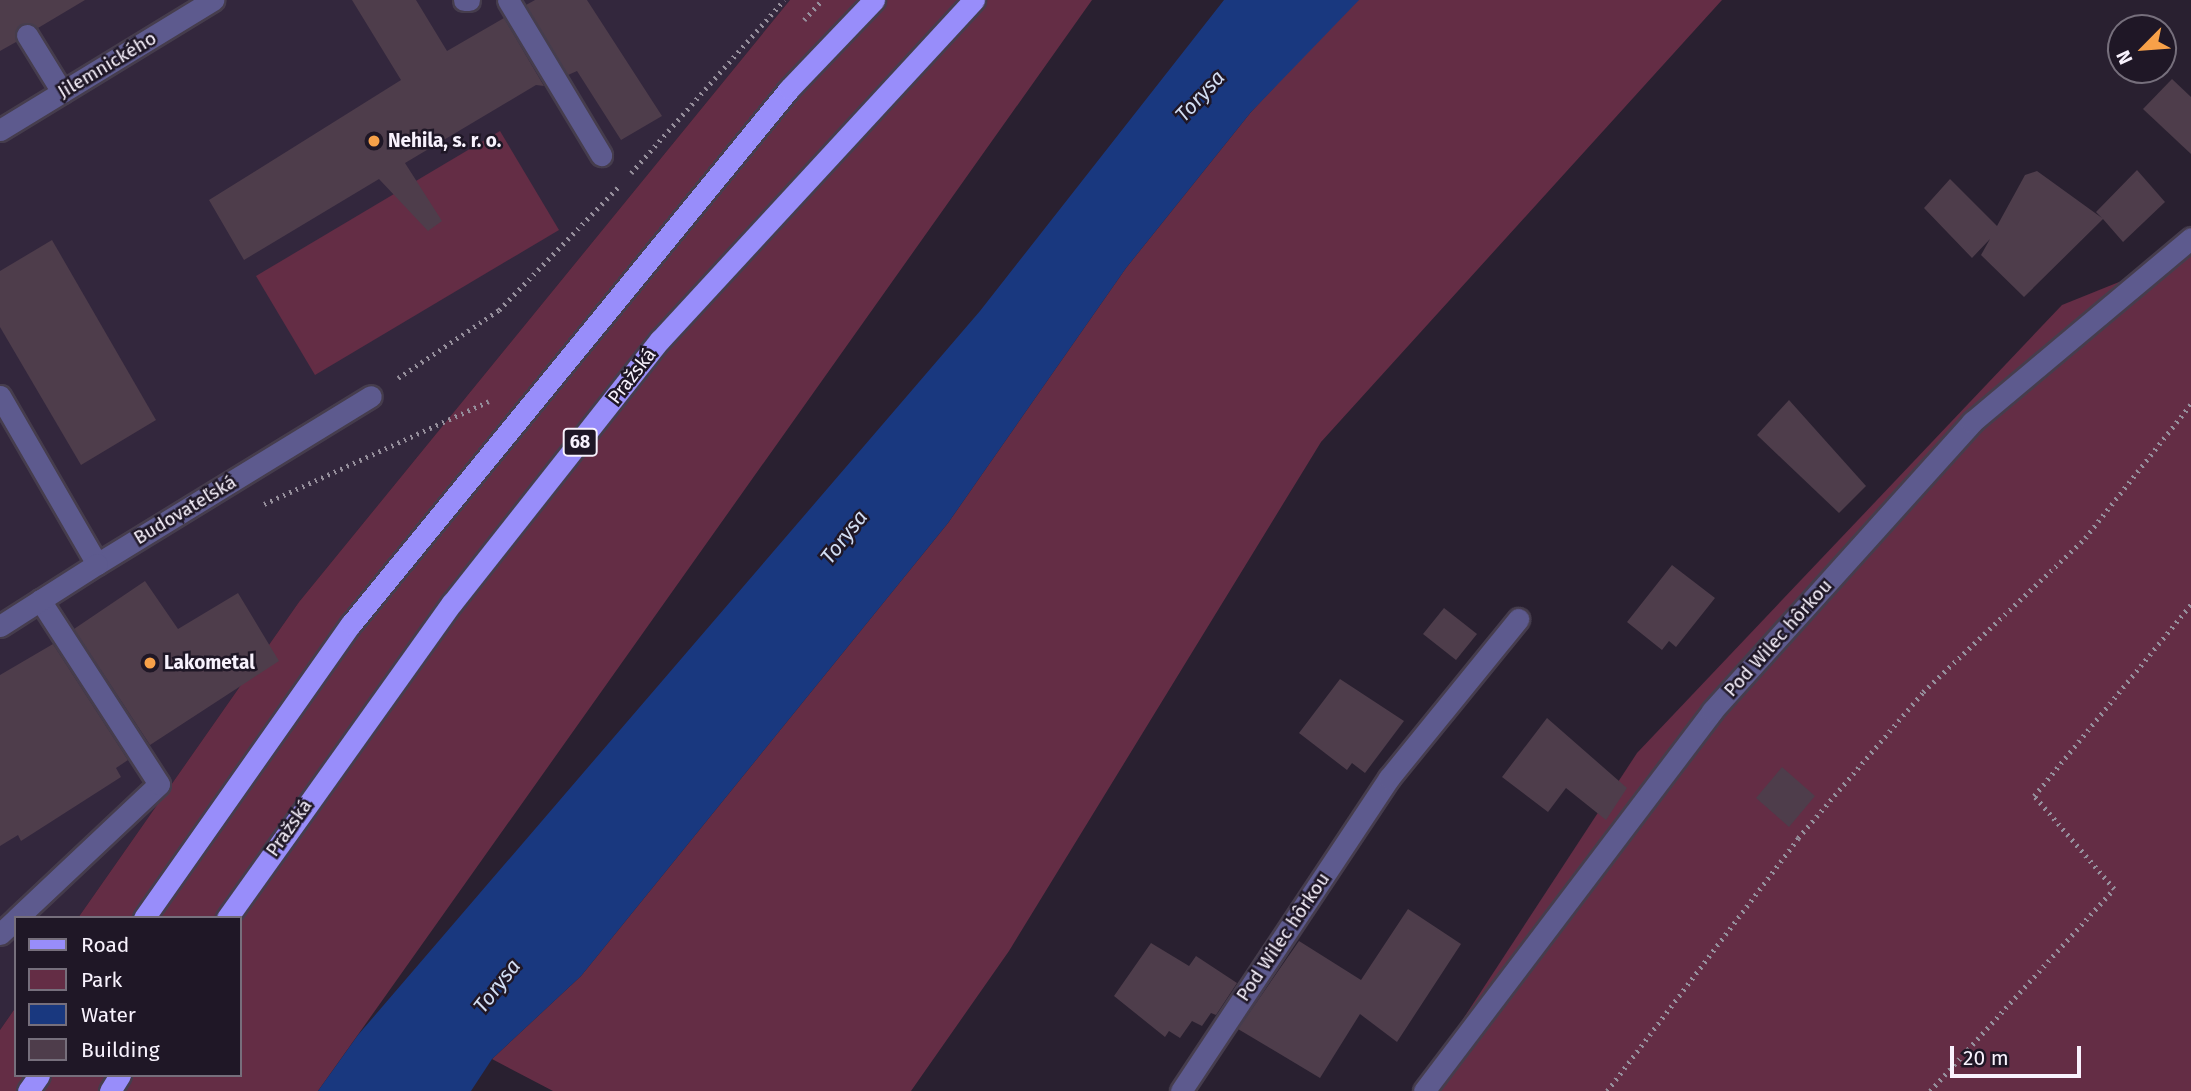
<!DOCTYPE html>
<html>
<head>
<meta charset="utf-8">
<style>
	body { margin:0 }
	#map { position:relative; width:2191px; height:1091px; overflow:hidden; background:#292030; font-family:"Fira Sans",sans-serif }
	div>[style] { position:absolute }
	.built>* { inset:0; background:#33273d }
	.green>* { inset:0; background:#642d45 }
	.water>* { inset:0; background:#19387f }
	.building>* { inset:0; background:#4e3d4b }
	.path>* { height:4.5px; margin-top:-2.25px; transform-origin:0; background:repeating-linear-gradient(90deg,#968f9c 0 2px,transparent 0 7px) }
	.roads { filter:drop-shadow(2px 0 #463d4d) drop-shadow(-2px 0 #463d4d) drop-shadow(0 2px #463d4d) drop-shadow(0 -2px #463d4d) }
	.lane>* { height:21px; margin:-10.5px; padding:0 10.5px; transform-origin:10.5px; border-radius:10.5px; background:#5d5a8e }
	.street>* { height:21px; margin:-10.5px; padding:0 10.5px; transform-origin:10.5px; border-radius:10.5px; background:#5d5a8e }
	.primary>* { height:21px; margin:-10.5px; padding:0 10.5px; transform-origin:10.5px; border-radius:10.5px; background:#988dfa }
	.dots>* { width:19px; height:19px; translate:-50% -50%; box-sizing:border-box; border:4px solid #1f1726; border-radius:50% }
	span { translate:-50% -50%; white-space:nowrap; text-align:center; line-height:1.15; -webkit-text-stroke:5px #1f1726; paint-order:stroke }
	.shield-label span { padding:2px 5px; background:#1f1726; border:2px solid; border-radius:5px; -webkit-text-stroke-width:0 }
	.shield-label { font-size:18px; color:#f8f2fd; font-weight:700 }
	.street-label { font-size:19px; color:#f8f2fd }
	.poi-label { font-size:19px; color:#f8f2fd; font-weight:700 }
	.left { translate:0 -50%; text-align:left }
	.water-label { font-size:21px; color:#d2ddf2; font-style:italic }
	.legend { position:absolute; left:14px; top:916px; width:228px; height:161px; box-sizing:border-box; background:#1f1726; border:2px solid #766f7c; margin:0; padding:9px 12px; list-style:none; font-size:21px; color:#f8f2fd }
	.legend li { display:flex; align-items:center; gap:14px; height:35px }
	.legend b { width:35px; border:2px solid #766f7c }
	.north { position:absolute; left:2107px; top:14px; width:70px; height:70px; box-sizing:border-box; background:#1f1726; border:2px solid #766f7c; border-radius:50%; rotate:245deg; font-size:19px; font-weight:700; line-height:28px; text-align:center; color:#f8f2fd }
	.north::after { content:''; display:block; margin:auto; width:24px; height:32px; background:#f7a149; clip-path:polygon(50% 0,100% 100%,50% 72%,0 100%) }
	.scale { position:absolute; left:1950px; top:1046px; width:131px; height:32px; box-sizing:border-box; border:4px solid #f8f2fd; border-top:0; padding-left:9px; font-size:21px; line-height:24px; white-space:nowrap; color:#f8f2fd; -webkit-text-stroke:5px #1f1726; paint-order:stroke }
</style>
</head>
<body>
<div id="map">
	<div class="built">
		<i style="clip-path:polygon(0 0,790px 0,299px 602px,78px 918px,16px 918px,16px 1007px,0 1030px)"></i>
	</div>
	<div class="green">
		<i style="clip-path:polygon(790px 0,1092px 0,318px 1091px,0 1091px,0 1030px,16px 1007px,16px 1075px,240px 1075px,240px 918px,78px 918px,299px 602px)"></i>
		<i style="clip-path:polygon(1356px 0,1722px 0,1321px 442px,1009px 951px,911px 1091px,553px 1091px,492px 1059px,581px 976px,948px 523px,1126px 268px,1251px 112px)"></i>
		<i style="clip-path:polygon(500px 131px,559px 230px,315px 375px,256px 276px)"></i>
		<i style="clip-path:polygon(2191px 253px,2191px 1091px,1416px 1091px,1637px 753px,2062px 305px)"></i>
	</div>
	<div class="water">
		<i style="clip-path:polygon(1224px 0,1359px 0,1251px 112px,1126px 268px,948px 523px,581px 976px,492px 1059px,471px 1091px,318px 1091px,358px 1035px,980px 311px)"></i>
	</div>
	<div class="building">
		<i style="clip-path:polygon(0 0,85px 0,38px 28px,21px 24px,16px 42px,0 51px)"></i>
		<i style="clip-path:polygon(352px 0,416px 0,447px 51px,504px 18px,544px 86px,536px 85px,405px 163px,442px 221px,428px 231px,379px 179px,244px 260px,209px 200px,401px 80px)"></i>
		<i style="clip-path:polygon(535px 0,587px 0,662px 116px,621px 140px,577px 71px,568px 75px,526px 5px)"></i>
		<i style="clip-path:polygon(2172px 79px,2191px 97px,2191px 154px,2143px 109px)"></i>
		<i style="clip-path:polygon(2137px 170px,2165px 202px,2123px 242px,2103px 219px,2024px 297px,1981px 255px,1990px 239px,1972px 258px,1924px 208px,1950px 179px,1997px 226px,2025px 175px,2037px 171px,2102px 218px,2096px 212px)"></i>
		<i style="clip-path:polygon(52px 240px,156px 420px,81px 465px,0 327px,0 271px)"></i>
		<i style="clip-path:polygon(1789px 400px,1866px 486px,1839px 513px,1757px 435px)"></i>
		<i style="clip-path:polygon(1672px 565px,1715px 598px,1676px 647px,1669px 641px,1662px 650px,1627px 622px)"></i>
		<i style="clip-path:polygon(145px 581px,178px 629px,238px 593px,279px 661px,150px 745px,74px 629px)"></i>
		<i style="clip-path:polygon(1444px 608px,1477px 634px,1456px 660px,1423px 634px)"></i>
		<i style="clip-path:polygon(53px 644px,128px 760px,116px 768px,121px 777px,21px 841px,18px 835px,0 846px,0 675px)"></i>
		<i style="clip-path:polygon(1340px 679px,1404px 721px,1365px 773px,1352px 763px,1347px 770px,1299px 733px)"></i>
		<i style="clip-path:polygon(1547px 718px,1627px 788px,1606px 820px,1566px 788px,1548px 812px,1502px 777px)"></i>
		<i style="clip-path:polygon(1782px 767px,1815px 796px,1789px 827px,1756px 798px)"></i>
		<i style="clip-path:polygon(1408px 909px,1461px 944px,1397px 1042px,1360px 1014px,1320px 1078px,1238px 1029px,1299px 941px,1361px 980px)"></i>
		<i style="clip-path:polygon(1151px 943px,1189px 966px,1196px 956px,1237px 983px,1216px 1015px,1211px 1013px,1202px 1026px,1192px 1021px,1180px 1038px,1169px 1031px,1165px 1037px,1114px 996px)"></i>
	</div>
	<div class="path">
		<i style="left:804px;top:20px;width:27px;rotate:-48deg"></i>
		<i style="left:631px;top:173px;width:231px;rotate:-48.5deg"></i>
		<i style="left:398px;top:378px;width:122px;rotate:-34deg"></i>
		<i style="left:499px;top:310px;width:174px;rotate:-45.9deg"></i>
		<i style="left:264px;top:504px;width:247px;rotate:-24.6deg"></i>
		<i style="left:1607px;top:1091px;width:317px;rotate:-52.9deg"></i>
		<i style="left:1798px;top:838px;width:192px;rotate:-49.4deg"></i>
		<i style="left:1923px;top:692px;width:224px;rotate:-43.5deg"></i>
		<i style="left:2085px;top:538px;width:171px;rotate:-51.7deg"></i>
		<i style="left:1930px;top:1091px;width:273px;rotate:-47.7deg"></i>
		<i style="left:2114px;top:889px;width:123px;rotate:-130.7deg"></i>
		<i style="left:2034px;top:796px;width:248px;rotate:-50.7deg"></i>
	</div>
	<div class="roads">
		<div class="lane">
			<i style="left:464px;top:0;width:5px"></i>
			<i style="left:508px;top:0;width:181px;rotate:59deg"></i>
			<i style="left:27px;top:35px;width:67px;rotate:58.4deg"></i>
			<i style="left:97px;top:564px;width:321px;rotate:-31.5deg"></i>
			<i style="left:17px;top:918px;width:195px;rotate:-43.3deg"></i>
			<i style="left:159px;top:784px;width:219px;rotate:-122.9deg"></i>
			<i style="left:0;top:934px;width:22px;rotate:-43deg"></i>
		</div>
		<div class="street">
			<i style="left:0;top:130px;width:250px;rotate:-31.4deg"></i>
			<i style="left:0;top:396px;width:194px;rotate:60deg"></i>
			<i style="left:97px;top:564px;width:115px;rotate:147.4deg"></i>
			<i style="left:1181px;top:1091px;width:376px;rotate:-56.4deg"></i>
			<i style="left:1389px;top:778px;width:205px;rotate:-50.9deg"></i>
			<i style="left:1424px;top:1091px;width:477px;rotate:-52.8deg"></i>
			<i style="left:1712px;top:711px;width:389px;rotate:-48deg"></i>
			<i style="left:1972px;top:422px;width:286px;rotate:-40deg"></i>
		</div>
		<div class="primary">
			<i style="left:144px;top:918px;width:360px;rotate:-54.9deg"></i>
			<i style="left:351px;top:624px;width:691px;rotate:-50.69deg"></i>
			<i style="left:789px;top:89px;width:123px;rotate:-46.3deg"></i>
			<i style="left:227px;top:918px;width:387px;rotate:-54.5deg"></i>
			<i style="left:452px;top:603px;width:335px;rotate:-51.7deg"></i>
			<i style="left:660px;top:340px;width:463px;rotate:-47.3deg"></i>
			<i style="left:28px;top:1091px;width:19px;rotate:-55deg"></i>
			<i style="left:110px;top:1091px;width:19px;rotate:-58deg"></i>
		</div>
	</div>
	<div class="dots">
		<i style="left:374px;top:141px;background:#f7a149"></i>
		<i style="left:150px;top:663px;background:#f7a149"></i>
	</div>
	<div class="shield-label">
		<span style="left:580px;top:442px">68</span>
	</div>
	<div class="street-label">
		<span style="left:107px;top:65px;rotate:-31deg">Jilemnického</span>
		<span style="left:632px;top:376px;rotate:-52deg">Pražská</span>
		<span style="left:185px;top:510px;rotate:-31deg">Budovateľská</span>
		<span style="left:1778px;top:638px;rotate:-48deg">Pod Wilec hôrkou</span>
		<span style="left:289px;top:828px;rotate:-55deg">Pražská</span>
		<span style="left:1283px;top:937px;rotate:-56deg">Pod Wilec hôrkou</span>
	</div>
	<div class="poi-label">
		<span class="left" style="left:388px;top:141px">Nehila, s. r. o.</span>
		<span class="left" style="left:164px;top:663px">Lakometal</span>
	</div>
	<div class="water-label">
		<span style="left:1200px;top:96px;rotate:-47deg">Torysa</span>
		<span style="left:844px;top:537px;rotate:-52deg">Torysa</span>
		<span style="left:497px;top:986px;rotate:-52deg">Torysa</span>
	</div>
	<ul class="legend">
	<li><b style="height:9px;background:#988dfa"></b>Road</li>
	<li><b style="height:19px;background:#642d45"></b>Park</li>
	<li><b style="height:19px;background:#19387f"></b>Water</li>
	<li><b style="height:19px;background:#4e3d4b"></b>Building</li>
	</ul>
	<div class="north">N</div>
	<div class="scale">20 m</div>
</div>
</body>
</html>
